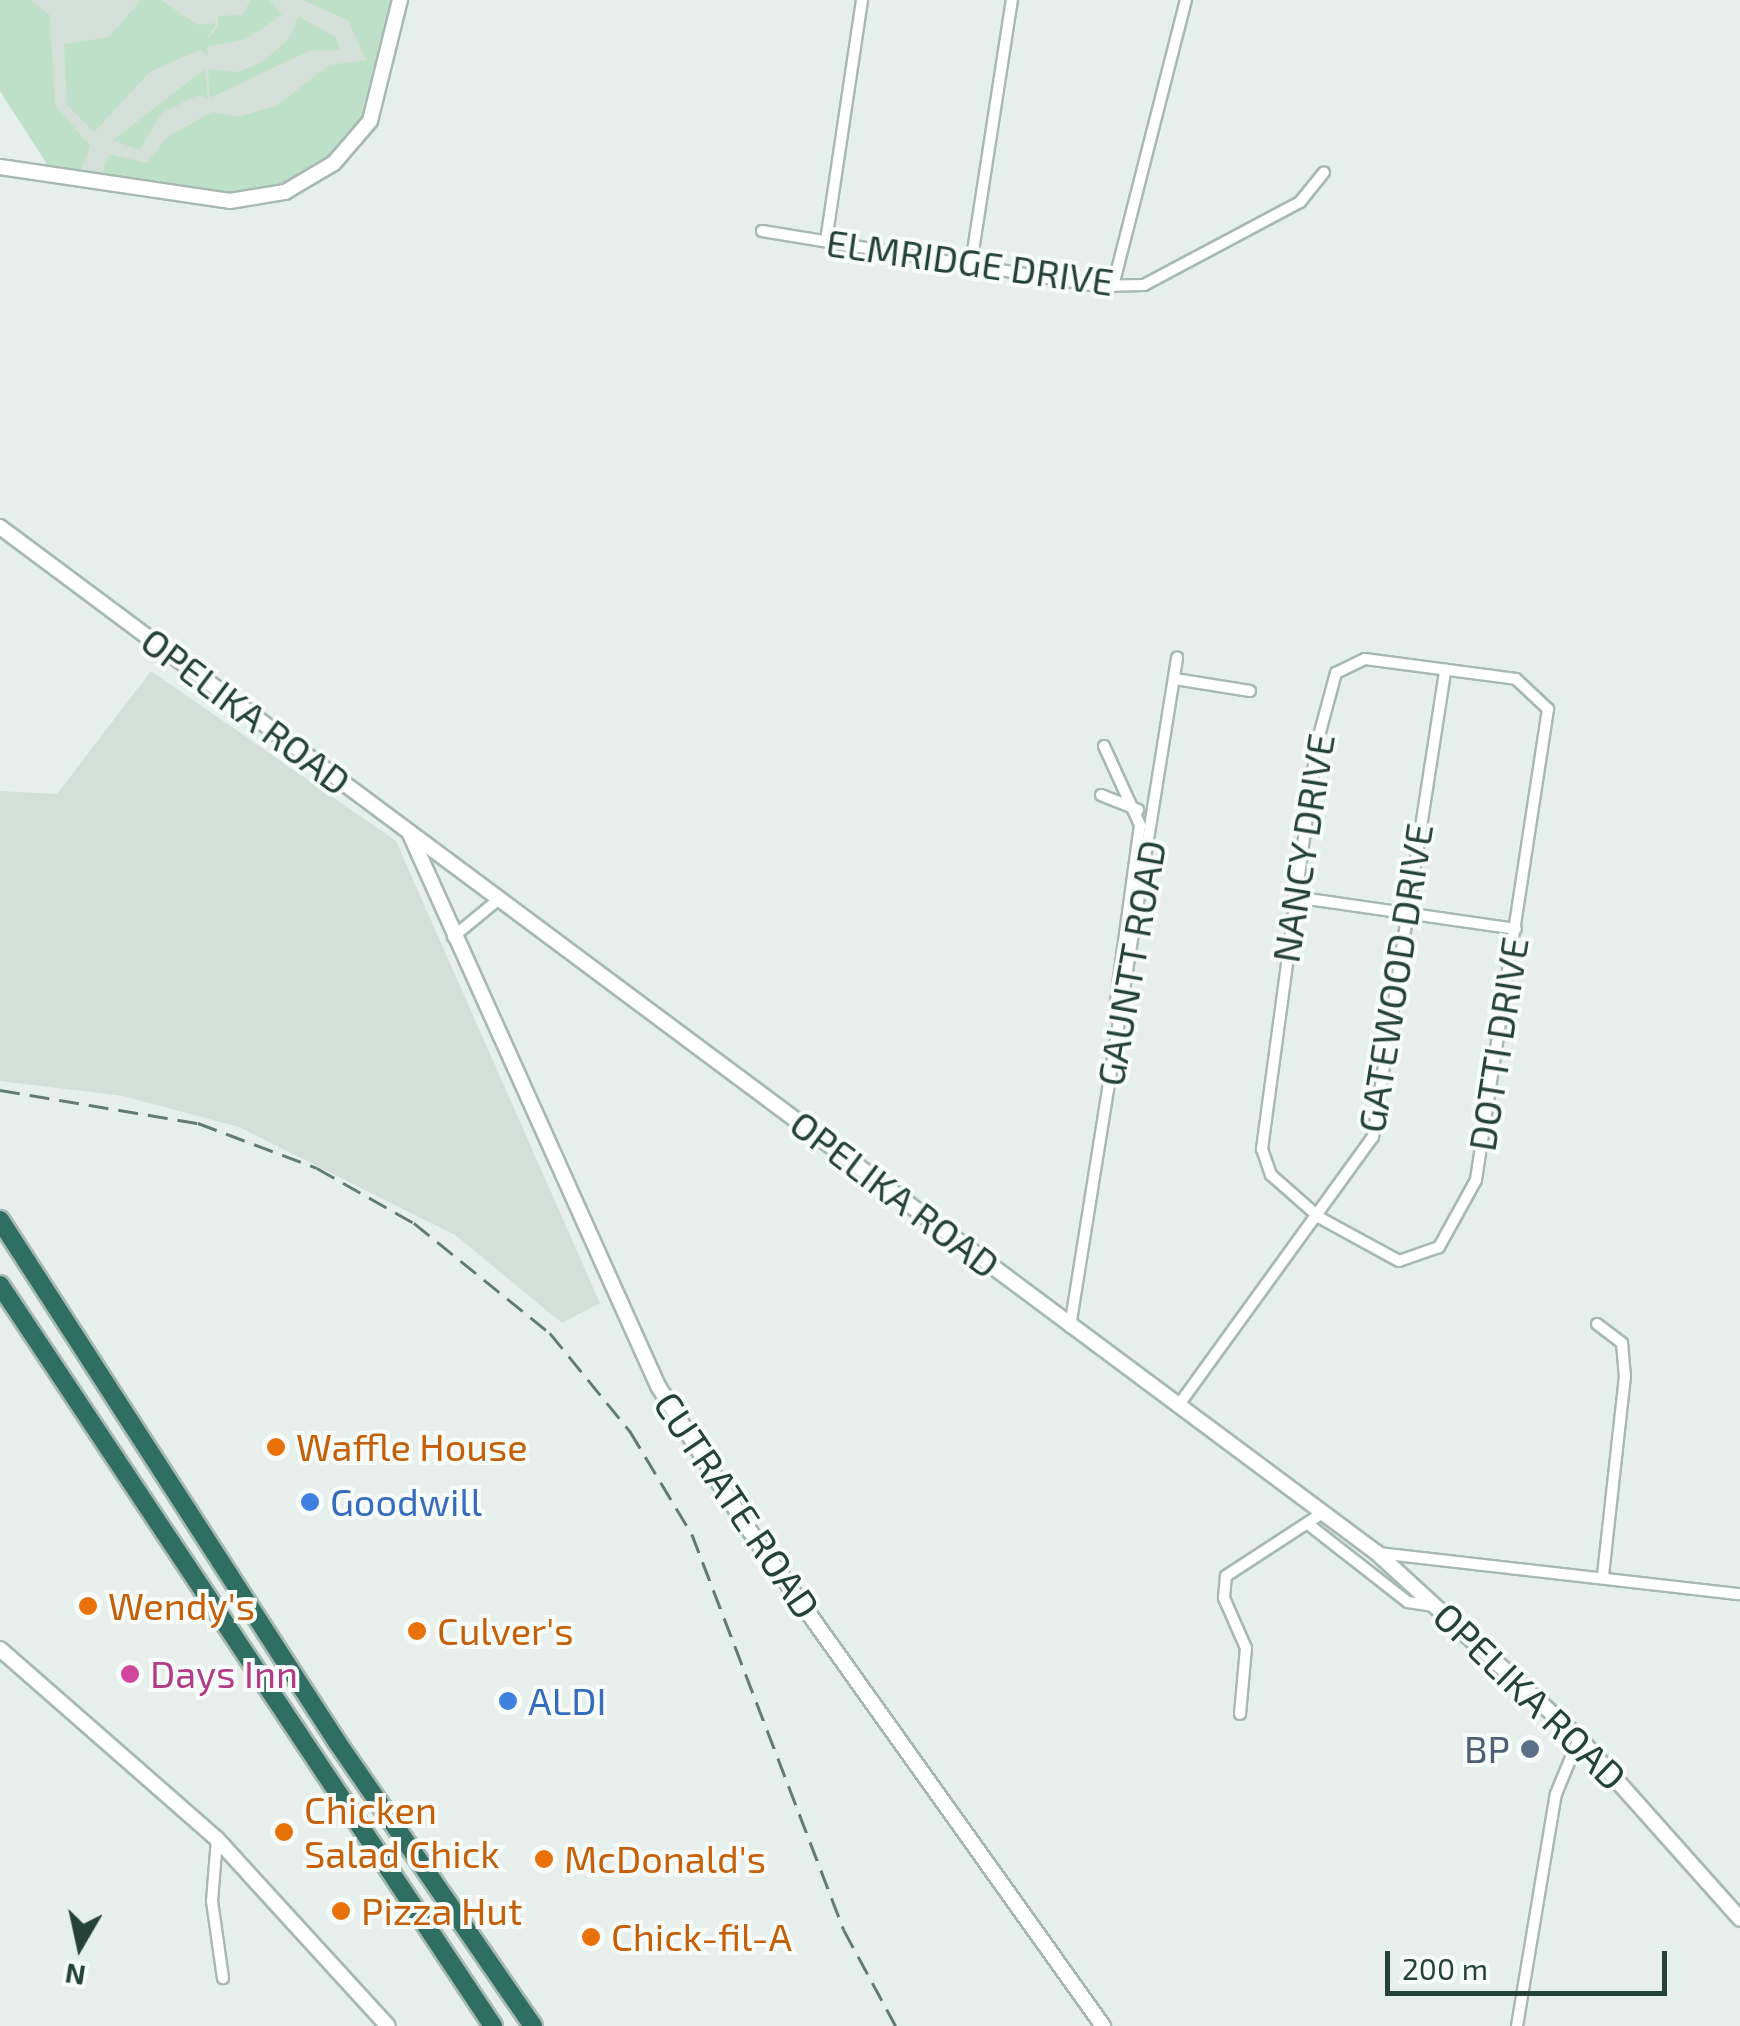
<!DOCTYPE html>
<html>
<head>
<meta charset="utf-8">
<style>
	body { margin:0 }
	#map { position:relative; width:1740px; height:2026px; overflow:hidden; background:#e6efeb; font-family:"Exo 2",sans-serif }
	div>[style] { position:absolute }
	.built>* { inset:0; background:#d4dfda }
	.green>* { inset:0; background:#bfe0c8 }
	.roads { filter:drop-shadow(2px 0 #a8b8b2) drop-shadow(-2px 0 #a8b8b2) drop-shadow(0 2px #a8b8b2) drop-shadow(0 -2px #a8b8b2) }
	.street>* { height:10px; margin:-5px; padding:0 5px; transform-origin:5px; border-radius:5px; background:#fff }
	.secondary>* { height:14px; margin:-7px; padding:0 7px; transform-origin:7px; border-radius:7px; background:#fff }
	.highway>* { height:18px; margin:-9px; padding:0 9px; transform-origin:9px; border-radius:9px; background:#2f6f62 }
	.rail>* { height:2.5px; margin-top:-1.25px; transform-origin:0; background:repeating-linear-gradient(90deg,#5f7d75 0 20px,transparent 0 30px) }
	.dots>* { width:28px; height:28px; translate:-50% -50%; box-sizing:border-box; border:5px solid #f7fbf9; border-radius:50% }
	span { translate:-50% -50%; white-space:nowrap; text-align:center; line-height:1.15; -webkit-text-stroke:8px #f7fbf9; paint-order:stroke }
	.street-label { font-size:38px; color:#24423a }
	.food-label { font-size:38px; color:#c56008 }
	.left { translate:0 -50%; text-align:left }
	.shop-label { font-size:38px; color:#366cbe }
	.hotel-label { font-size:38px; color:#b23c85 }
	.service-label { font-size:38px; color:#4e5e75 }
	.right { translate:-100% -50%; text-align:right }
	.north { position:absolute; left:30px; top:1896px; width:100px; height:100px; -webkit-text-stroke:8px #f7fbf9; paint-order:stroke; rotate:189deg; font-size:28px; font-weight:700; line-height:40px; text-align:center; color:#24423a }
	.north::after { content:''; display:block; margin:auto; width:35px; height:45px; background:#24423a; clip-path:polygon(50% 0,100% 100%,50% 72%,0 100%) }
	.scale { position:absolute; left:1385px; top:1951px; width:282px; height:45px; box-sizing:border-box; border:5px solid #24423a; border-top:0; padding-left:12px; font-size:30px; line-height:35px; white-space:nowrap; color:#24423a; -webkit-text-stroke:8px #f7fbf9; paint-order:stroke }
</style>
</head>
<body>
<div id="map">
	<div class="built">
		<i style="clip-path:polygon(0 0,395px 0,369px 114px,286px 188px,54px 174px,0 91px)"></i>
		<i style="clip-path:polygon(151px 671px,396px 841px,600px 1303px,562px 1323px,455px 1235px,239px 1127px,123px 1096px,0 1081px,0 791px,57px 794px)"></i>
	</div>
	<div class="green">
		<i style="clip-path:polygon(0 0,30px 0,50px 15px,55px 105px,90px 146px,80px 173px,52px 172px,0 91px)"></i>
		<i style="clip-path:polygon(141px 0,161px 0,198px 25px,216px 23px,205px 42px,218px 27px,218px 16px,242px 15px,251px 0,269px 0,282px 15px,246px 39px,207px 47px,208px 56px,199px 50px,150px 72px,94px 132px,67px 105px,64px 44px,109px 37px)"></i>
		<i style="clip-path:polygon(302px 0,393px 0,366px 115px,339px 152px,280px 189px,232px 197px,101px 176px,109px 154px,147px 163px,167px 137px,212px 112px,238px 117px,276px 106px,329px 65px,366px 60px,348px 20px)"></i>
		<i style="clip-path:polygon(298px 16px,336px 37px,340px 50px,309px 51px,210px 98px,208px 69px,237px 72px,261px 63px,289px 39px)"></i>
		<i style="clip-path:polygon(205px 69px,208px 99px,198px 95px,162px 113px,139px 150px,113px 140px)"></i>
	</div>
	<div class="roads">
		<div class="street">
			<i style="left:762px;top:231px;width:339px;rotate:9.3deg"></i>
			<i style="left:1097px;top:286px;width:47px;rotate:-1.2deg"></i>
			<i style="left:1144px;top:285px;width:177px;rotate:-28deg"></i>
			<i style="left:1300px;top:202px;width:38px;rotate:-51deg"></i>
			<i style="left:826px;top:241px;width:244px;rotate:-81.5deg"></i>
			<i style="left:971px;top:264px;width:267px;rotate:-81.2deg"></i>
			<i style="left:1113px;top:286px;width:295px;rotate:-75.7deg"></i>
			<i style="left:1365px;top:659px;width:152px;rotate:7.5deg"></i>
			<i style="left:1516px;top:679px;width:44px;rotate:43.2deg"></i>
			<i style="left:1548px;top:709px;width:476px;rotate:98.7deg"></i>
			<i style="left:1476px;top:1180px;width:77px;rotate:118.9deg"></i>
			<i style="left:1439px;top:1247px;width:42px;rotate:160.7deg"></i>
			<i style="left:1399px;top:1261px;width:90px;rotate:-151.4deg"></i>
			<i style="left:1320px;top:1218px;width:65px;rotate:-138.7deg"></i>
			<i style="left:1271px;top:1175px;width:28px;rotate:-109deg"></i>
			<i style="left:1262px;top:1149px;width:406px;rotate:-82.3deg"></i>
			<i style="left:1316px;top:747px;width:77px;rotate:-74.9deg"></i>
			<i style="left:1336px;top:673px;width:32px;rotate:-26deg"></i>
			<i style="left:1175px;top:679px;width:76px;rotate:9.1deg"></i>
			<i style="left:1104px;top:746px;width:87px;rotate:65.5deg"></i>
			<i style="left:1140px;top:825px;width:193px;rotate:97.8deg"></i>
			<i style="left:1101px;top:795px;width:40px;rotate:22deg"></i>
			<i style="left:1294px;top:897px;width:224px;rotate:8.2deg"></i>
			<i style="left:453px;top:937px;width:60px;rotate:-39.6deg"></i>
			<i style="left:1597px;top:1324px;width:31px;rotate:37deg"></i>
			<i style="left:1622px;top:1343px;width:33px;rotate:85deg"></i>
			<i style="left:1625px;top:1376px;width:201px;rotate:96.3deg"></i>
			<i style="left:1070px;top:1327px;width:678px;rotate:-80.91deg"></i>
			<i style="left:1178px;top:1406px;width:332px;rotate:-54.1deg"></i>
			<i style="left:1373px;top:1137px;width:473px;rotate:-81.2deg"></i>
			<i style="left:1308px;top:1524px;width:127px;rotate:38deg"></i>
			<i style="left:1408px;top:1602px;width:31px;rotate:9deg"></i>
			<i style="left:1378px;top:1553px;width:364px;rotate:6.5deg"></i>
			<i style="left:1240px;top:1714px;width:66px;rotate:-84.8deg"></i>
			<i style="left:1246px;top:1648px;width:55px;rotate:-113.7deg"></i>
			<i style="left:1224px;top:1598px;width:22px;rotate:-85deg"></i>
			<i style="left:1226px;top:1576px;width:113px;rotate:-33.1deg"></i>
			<i style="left:217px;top:1839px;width:62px;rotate:94.6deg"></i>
			<i style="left:212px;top:1901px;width:78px;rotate:81.9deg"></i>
			<i style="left:1517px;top:2026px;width:235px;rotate:-80.5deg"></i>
			<i style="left:1556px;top:1794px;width:61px;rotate:-67.7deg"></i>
		</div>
		<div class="secondary">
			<i style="left:0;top:167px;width:232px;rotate:8.4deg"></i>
			<i style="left:230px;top:201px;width:56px;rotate:-9.3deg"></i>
			<i style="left:285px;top:192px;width:57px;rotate:-30.6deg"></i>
			<i style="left:334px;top:163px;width:55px;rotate:-49.4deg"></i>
			<i style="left:370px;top:121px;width:125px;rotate:-76.1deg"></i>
			<i style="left:0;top:527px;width:1717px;rotate:36.69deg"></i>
			<i style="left:1377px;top:1553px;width:274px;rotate:42.5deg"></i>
			<i style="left:1579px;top:1738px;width:242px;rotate:48.3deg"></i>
			<i style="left:409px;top:832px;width:607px;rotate:65.8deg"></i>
			<i style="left:658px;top:1386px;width:167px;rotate:57.7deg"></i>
			<i style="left:747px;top:1527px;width:613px;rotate:54.49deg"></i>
			<i style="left:0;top:1649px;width:288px;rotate:41.2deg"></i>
			<i style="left:217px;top:1839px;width:253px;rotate:47.6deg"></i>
		</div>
		<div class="highway">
			<i style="left:0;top:1220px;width:621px;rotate:57.15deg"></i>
			<i style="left:337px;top:1742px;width:345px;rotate:55.4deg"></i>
			<i style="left:0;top:1285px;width:890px;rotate:56.36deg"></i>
		</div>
	</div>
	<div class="rail">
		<i style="left:0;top:1090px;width:201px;rotate:9.5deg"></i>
		<i style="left:198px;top:1123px;width:127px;rotate:20.7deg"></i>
		<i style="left:317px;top:1168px;width:112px;rotate:29.6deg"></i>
		<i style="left:414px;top:1223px;width:175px;rotate:39deg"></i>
		<i style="left:550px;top:1333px;width:127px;rotate:50.8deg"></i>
		<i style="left:630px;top:1431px;width:120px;rotate:59deg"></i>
		<i style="left:692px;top:1534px;width:424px;rotate:69deg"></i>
		<i style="left:844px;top:1930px;width:109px;rotate:61.6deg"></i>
	</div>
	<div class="dots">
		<i style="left:276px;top:1447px;background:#e8710a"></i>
		<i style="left:310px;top:1502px;background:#3f7fe0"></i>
		<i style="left:88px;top:1606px;background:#e8710a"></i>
		<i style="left:417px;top:1631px;background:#e8710a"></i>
		<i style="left:130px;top:1674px;background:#d1479c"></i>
		<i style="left:508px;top:1701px;background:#3f7fe0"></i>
		<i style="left:1530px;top:1749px;background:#5c6f8a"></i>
		<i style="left:284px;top:1832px;background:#e8710a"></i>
		<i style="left:544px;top:1859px;background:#e8710a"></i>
		<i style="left:341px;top:1911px;background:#e8710a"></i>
		<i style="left:591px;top:1937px;background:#e8710a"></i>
	</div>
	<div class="street-label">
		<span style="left:970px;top:262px;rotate:8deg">ELMRIDGE DRIVE</span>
		<span style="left:246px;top:711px;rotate:37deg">OPELIKA ROAD</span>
		<span style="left:1303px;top:848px;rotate:-81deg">NANCY DRIVE</span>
		<span style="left:1131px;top:963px;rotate:-80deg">GAUNTT ROAD</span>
		<span style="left:1395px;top:978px;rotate:-81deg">GATEWOOD DRIVE</span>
		<span style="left:1498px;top:1044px;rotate:-81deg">DOTTI DRIVE</span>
		<span style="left:895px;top:1194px;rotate:37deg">OPELIKA ROAD</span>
		<span style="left:737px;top:1505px;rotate:56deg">CUTRATE ROAD</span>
		<span style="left:1530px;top:1696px;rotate:44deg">OPELIKA ROAD</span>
	</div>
	<div class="food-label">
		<span class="left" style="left:296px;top:1447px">Waffle House</span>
		<span class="left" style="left:108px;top:1606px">Wendy's</span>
		<span class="left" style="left:437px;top:1631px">Culver's</span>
		<span class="left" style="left:304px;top:1832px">Chicken<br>Salad Chick</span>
		<span class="left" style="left:564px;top:1859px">McDonald's</span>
		<span class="left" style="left:361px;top:1911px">Pizza Hut</span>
		<span class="left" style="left:611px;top:1937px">Chick-fil-A</span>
	</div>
	<div class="shop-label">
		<span class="left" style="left:330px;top:1502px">Goodwill</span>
		<span class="left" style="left:528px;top:1701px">ALDI</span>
	</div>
	<div class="hotel-label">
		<span class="left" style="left:150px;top:1674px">Days Inn</span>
	</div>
	<div class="service-label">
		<span class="right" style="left:1510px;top:1749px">BP</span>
	</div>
	<div class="north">N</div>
	<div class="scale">200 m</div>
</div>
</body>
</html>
